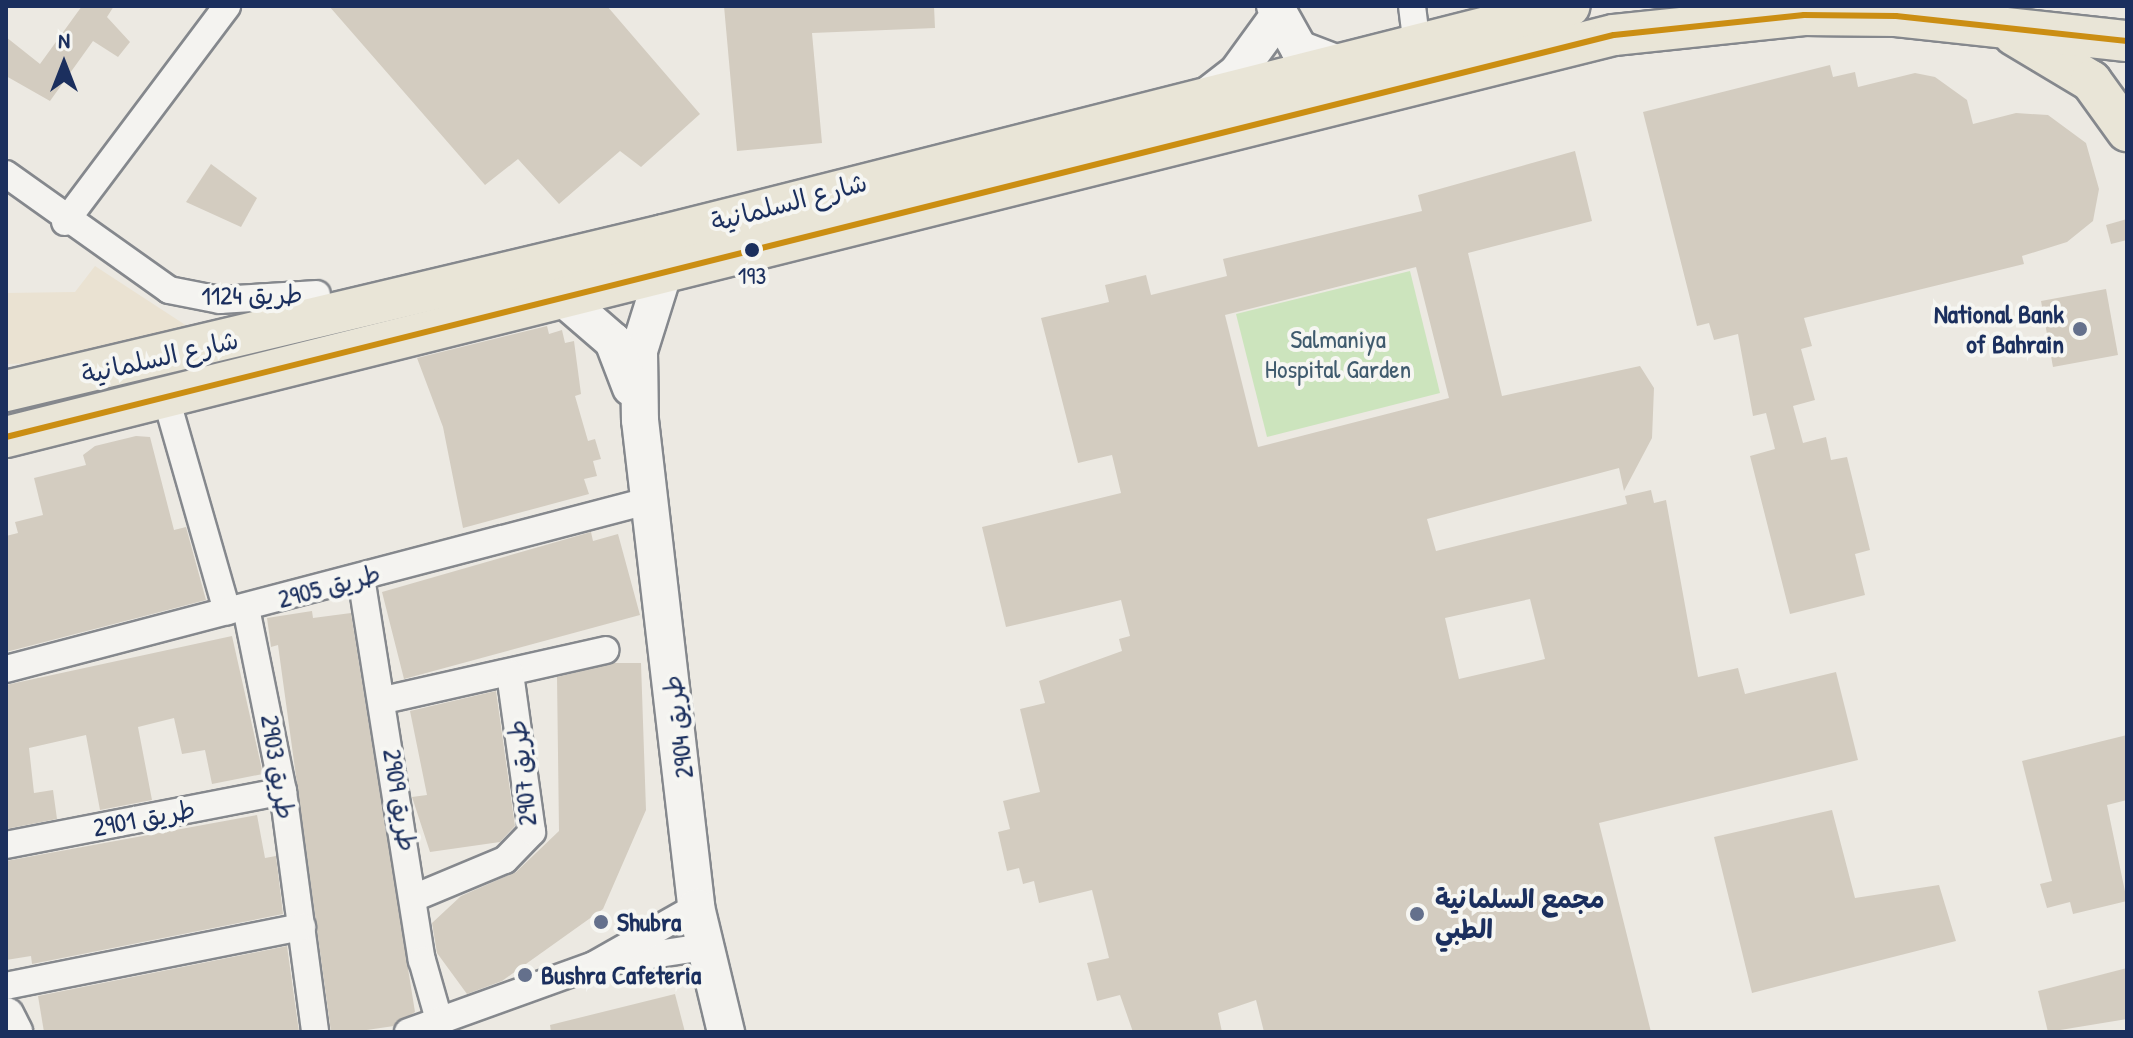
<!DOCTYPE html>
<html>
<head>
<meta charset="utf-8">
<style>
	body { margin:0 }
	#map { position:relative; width:2133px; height:1038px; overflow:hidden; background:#ece9e2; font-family:"Patrick Hand","Playpen Sans Arabic",sans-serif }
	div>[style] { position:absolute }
	.built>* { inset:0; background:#eae2d2 }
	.green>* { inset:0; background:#cce4bd }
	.building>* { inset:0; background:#d3ccc0 }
	.roads { filter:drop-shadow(2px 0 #85888d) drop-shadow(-2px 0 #85888d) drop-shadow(0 2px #85888d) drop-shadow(0 -2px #85888d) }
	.street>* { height:26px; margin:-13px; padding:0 13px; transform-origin:13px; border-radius:13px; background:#f4f3f0 }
	.secondary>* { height:36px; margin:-18px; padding:0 18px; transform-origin:18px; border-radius:18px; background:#f4f3f0 }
	.primary>* { height:40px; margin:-20px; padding:0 20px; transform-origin:20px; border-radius:20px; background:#e9e5d7 }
	.bus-1>* { height:6px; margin:-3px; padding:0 3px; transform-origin:3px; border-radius:3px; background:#cb8e13 }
	.dots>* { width:22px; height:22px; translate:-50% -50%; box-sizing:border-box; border:4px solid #f6f6f2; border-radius:50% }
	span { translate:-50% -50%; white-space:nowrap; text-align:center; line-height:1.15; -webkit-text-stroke:8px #f6f6f2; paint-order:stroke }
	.bus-label { font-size:24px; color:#1b2f5e }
	.street-label { font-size:26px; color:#1b2f5e }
	.poi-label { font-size:26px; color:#1b2f5e; font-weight:700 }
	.right { translate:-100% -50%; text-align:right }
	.left { translate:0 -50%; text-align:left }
	.park-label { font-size:26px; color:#405b6e }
	.frame { position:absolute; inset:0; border:8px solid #1b2f5e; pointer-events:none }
	.north { position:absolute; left:24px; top:24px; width:80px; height:80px; -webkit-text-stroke:6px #f6f6f2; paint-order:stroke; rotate:0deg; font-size:22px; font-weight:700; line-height:32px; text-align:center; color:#1b2f5e }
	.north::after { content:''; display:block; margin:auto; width:28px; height:36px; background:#1b2f5e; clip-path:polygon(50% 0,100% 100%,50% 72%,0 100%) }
</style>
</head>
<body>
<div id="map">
	<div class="built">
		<i style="clip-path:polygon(95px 266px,190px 328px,159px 360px,6px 364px,6px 293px,75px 292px)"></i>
	</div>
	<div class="green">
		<i style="clip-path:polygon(1410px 271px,1440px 393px,1267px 437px,1236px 314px)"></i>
	</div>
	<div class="building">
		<i style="clip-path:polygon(82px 6px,114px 6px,107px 17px,130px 42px,118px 57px,93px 41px,50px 101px,6px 76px,6px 37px,40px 64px)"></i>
		<i style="clip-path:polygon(329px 6px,607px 6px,700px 114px,641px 167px,620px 151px,559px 204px,518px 159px,485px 185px)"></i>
		<i style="clip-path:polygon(724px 6px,934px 6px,935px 28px,812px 33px,822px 143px,737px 151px)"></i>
		<i style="clip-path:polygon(1830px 65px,1833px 77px,1855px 72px,1858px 87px,1915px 73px,1935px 77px,1967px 100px,1973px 124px,2016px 113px,2048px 115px,2086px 143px,2099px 189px,2093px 221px,2067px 242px,2022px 256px,2024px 264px,1804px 318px,1812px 346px,1801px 349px,1815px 400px,1793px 406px,1803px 443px,1826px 437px,1831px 460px,1847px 457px,1870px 550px,1855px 554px,1865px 595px,1790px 614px,1750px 456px,1775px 449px,1766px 413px,1753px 416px,1738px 334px,1714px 340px,1709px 323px,1697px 326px,1643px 112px)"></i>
		<i style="clip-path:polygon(evenodd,1575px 151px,1592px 221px,1468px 253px,1502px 396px,1640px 366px,1654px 388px,1652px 438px,1624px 491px,1619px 468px,1427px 519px,1436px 551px,1627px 504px,1625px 496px,1651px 490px,1654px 503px,1666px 500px,1698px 677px,1738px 668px,1745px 694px,1836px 672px,1858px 760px,1599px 823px,1651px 1032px,1264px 1032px,1256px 1000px,1218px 1013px,1222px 1032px,1133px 1032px,1120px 995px,1097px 1001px,1087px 963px,1109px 958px,1092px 890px,1039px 903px,1034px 881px,1023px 884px,1019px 868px,1007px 871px,998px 832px,1010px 829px,1003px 801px,1040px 792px,1020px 709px,1045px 703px,1039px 681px,1122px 651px,1119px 639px,1130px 636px,1121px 600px,1006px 627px,982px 527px,1121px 493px,1112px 455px,1078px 463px,1041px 318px,1109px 302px,1105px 285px,1146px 275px,1151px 295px,1227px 276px,1223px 259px,1422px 211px,1418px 195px,1575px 151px,1416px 267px,1449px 398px,1258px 447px,1225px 315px,1416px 267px,1575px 151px,1530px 599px,1545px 659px,1459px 679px,1445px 618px,1530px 599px)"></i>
		<i style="clip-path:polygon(211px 164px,257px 198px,241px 227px,186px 202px)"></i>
		<i style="clip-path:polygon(2127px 219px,2127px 240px,2111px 244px,2106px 225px)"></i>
		<i style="clip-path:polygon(2106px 289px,2118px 355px,2053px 367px,2041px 301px)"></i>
		<i style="clip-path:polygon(547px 326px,549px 334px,562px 330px,565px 343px,574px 341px,581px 394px,575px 396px,588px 441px,595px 439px,601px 459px,593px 461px,597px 476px,584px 479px,589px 494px,463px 528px,443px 427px,417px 358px)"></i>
		<i style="clip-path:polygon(136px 436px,150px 437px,174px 530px,186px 527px,206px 600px,6px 652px,6px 536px,18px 533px,15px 522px,43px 515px,34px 478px,86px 465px,83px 455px,95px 446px)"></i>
		<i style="clip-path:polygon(591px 532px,593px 541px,618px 534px,640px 615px,404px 679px,382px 592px)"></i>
		<i style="clip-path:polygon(312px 611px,313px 618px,351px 613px,415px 1012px,394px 1026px,353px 1032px,331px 1032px,278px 645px,271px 647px,267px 618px)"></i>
		<i style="clip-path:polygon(232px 636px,263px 774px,212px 784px,205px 750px,182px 754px,174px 718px,138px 727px,152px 800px,100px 810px,86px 735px,29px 748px,34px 793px,53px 790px,57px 819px,6px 829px,6px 685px)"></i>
		<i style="clip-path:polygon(614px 663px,641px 663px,646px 810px,603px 909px,502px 981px,467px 994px,437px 953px,432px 923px,461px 896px,516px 872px,559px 831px,557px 677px)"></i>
		<i style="clip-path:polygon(496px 691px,515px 826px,500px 842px,430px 852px,412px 797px,427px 795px,410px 711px)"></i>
		<i style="clip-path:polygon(2127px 735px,2127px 800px,2107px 805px,2127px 901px,2073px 914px,2070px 902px,2047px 908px,2040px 884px,2052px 881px,2022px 761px)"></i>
		<i style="clip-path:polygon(1832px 810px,1855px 898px,1939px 885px,1956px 941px,1752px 993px,1714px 837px)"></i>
		<i style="clip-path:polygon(257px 815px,265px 858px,276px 856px,283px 914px,32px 964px,31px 956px,6px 960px,6px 861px)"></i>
		<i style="clip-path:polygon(287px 946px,299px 1032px,44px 1032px,38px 996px)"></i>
		<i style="clip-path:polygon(2127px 968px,2127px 1019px,2048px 1032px,2038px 991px)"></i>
		<i style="clip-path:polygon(675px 994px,685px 1032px,551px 1032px,550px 1025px)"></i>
	</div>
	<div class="roads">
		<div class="street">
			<i style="left:1412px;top:6px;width:35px;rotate:83deg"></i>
			<i style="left:6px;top:174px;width:200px;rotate:35.4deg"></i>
			<i style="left:169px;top:290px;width:52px;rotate:11.1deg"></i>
			<i style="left:220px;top:300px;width:97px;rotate:-3.5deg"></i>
			<i style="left:65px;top:222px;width:270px;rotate:-53.1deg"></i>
			<i style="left:166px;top:398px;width:222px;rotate:74deg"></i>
			<i style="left:361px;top:577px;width:388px;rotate:81deg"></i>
			<i style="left:422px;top:960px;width:66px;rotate:74.1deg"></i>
			<i style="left:246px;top:608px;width:187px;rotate:78.6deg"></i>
			<i style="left:283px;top:791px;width:243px;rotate:82.4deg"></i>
			<i style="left:6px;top:669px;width:667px;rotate:-14.68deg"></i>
			<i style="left:384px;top:700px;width:227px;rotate:-12.7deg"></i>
			<i style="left:6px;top:845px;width:282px;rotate:-11deg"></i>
			<i style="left:416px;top:897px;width:96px;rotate:-22.6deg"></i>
			<i style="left:505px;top:860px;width:39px;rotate:-46deg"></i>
			<i style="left:532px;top:832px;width:160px;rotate:-97.9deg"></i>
			<i style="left:613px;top:961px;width:93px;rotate:-8.7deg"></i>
			<i style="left:6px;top:986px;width:302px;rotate:-11.3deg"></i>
			<i style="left:408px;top:1032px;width:198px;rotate:-19.8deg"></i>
			<i style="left:594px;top:965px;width:117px;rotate:-29.6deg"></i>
		</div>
		<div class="secondary">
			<i style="left:1275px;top:6px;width:49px;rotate:60.8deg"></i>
			<i style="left:1299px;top:49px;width:40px;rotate:21deg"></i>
			<i style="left:1210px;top:94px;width:34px;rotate:-38deg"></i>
			<i style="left:1237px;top:73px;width:68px;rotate:-54deg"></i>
			<i style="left:664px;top:271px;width:84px;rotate:107.4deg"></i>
			<i style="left:639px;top:351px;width:69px;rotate:89.2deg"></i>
			<i style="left:640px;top:420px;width:490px;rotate:83.4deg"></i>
			<i style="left:696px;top:907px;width:129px;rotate:76.5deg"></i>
			<i style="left:562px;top:297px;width:67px;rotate:40.8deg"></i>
			<i style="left:613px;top:341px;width:50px;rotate:69deg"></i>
			<i style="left:6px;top:1016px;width:18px;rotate:63deg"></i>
		</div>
		<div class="primary">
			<i style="left:2014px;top:35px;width:90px;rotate:30.9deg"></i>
			<i style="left:2091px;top:81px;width:62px;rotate:54.2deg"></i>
			<i style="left:6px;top:391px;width:676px;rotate:-13.34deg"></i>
			<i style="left:664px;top:235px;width:934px;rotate:-14.18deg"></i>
			<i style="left:6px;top:437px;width:1657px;rotate:-14.04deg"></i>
			<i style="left:1614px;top:35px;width:191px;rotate:-6deg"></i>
			<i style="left:1804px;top:15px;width:92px;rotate:0.6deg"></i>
			<i style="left:1896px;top:16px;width:232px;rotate:6.2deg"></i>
		</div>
	</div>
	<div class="bus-1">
		<i style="left:6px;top:437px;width:1657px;rotate:-14.04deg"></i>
		<i style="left:1614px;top:35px;width:191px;rotate:-6deg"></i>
		<i style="left:1804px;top:15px;width:92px;rotate:0.6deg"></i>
		<i style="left:1896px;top:16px;width:232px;rotate:6.2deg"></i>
	</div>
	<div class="dots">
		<i style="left:752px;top:250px;background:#1b2f5e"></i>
		<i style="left:2080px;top:329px;background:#64708c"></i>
		<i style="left:1417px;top:914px;background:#64708c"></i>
		<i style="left:601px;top:922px;background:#64708c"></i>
		<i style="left:525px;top:975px;background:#64708c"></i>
	</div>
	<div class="bus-label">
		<span style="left:752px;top:276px">193</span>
	</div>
	<div class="street-label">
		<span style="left:789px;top:202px;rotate:-15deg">شارع السلمانية</span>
		<span style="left:252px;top:295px;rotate:-1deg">طريق 1124</span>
		<span style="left:160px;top:357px;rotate:-13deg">شارع السلمانية</span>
		<span style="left:329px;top:586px;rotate:-15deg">طريق 2905</span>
		<span style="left:678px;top:727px;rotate:-97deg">طريق 2904</span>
		<span style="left:278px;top:767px;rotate:81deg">طريق 2903</span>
		<span style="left:522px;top:773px;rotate:-96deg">طريق 2907</span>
		<span style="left:400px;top:800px;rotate:81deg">طريق 2909</span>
		<span style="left:144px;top:818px;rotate:-11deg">طريق 2901</span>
	</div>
	<div class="poi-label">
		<span class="right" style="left:2064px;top:329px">National Bank<br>of Bahrain</span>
		<span class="left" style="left:1435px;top:914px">مجمع السلمانية<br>الطبي</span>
		<span class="left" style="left:617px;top:922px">Shubra</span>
		<span class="left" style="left:541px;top:975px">Bushra Cafeteria</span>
	</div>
	<div class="park-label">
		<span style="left:1338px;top:354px">Salmaniya<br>Hospital Garden</span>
	</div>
	<div class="frame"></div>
	<div class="north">N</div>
</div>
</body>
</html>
